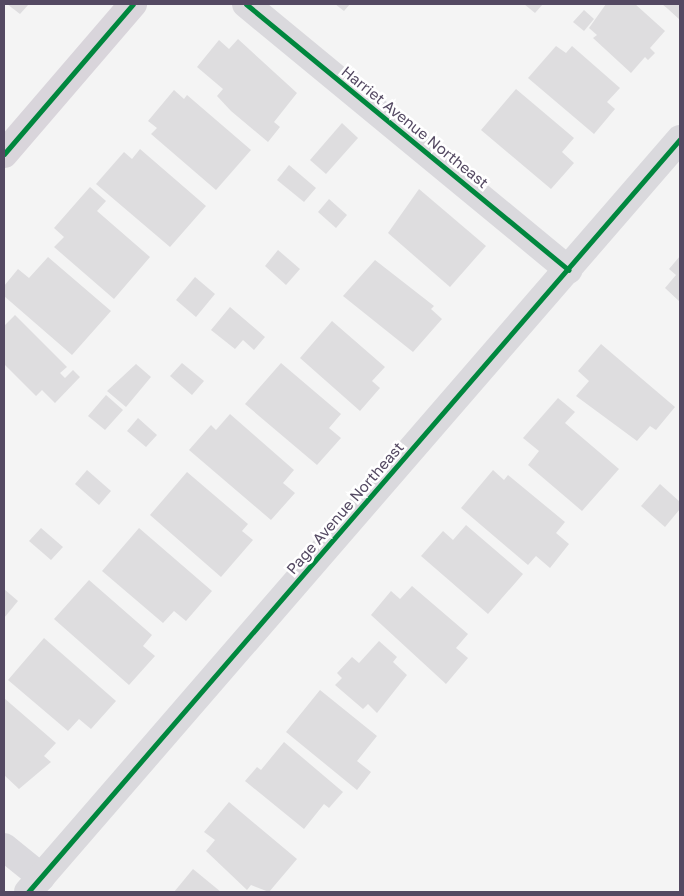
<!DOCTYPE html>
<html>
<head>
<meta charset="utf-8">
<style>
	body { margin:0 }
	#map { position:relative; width:684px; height:896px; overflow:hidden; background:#f4f4f4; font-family:"Golos Text",sans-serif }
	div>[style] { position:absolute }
	.building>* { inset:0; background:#dedddf }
	.street>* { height:28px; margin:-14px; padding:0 14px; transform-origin:14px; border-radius:14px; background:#dad9dd }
	.secondary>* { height:28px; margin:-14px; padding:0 14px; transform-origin:14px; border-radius:14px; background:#d9d5db }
	.cycleway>* { height:5px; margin:-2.5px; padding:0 2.5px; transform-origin:2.5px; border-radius:2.5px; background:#00873e }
	span { translate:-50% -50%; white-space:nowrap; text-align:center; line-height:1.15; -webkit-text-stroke:5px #fff; paint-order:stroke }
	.street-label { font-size:15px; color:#544962 }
	.frame { position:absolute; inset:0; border:5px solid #544962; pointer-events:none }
</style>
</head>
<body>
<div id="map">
	<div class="building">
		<i style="clip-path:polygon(7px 4px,29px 4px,20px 14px)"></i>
		<i style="clip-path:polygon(335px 4px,350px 4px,344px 11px)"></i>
		<i style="clip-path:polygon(524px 4px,543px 4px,535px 13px)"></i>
		<i style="clip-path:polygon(606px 4px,635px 4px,665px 31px,650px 48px,655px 53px,648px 60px,645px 57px,631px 73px,593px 38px,597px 35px,589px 28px)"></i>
		<i style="clip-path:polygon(662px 4px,680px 4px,680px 20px,668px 9px)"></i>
		<i style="clip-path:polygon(584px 10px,594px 19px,584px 31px,573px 22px)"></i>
		<i style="clip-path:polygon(238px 39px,297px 93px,274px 122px,280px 127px,268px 142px,231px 111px,217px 96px,223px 89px,197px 67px,219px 40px,229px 49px)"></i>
		<i style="clip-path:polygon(556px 46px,566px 53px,572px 46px,620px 88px,607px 102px,615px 109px,594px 134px,528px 78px)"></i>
		<i style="clip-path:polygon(516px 89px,574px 138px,562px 152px,574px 163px,551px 189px,481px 130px)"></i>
		<i style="clip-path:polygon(174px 90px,184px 99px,187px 95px,251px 150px,216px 190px,151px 134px,157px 128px,148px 121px)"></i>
		<i style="clip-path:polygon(342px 123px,358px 138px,326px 174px,310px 160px)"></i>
		<i style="clip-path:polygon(140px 149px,206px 206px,170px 247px,96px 184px,124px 152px,132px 159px)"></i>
		<i style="clip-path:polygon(289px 165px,316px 188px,304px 202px,277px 180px)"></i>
		<i style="clip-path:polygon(90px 187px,106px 201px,97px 211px,150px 257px,114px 299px,54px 247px,64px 237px,54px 228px)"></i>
		<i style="clip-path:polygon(419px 189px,486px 246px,450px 287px,388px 233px)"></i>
		<i style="clip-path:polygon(329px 199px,347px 215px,336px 228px,318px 212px)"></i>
		<i style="clip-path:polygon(278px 250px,300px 269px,286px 285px,265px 266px)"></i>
		<i style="clip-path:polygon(680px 256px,680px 302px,665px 288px,676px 275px,669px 269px)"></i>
		<i style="clip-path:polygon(48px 257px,111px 311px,72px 355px,4px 296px,4px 286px,18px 269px,29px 278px)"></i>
		<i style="clip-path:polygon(375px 260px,434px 306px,431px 309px,442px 319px,413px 352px,343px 296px)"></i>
		<i style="clip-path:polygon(195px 277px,215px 294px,196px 317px,176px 300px)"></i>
		<i style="clip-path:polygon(230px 307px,265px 337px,254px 350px,243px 340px,235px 349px,211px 330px)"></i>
		<i style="clip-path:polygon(15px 315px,67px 367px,60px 373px,65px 378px,73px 370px,80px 377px,55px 403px,42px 390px,36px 396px,4px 364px,4px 326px)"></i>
		<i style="clip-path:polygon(332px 321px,385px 367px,372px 381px,380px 388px,360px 411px,300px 358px)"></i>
		<i style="clip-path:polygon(601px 344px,675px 407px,656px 430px,650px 426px,637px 441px,576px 396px,589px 381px,578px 371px)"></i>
		<i style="clip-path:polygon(182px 363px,204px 381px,192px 395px,170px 376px)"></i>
		<i style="clip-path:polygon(281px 363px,341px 414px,329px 428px,341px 438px,317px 465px,245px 404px)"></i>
		<i style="clip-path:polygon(136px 364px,151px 377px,126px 407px,107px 391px)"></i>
		<i style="clip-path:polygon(106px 395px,123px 410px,105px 430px,88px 416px)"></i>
		<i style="clip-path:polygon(558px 398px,575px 412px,565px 423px,619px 469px,582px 511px,528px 465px,539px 451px,523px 438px)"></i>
		<i style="clip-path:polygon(230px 414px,294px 470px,283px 483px,295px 493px,271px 520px,189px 450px,211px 425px,216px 430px)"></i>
		<i style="clip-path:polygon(138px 418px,157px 435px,146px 447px,127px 431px)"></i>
		<i style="clip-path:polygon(87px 470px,111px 491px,99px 505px,75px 484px)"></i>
		<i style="clip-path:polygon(493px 470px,504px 480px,508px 475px,565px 522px,556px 533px,569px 544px,550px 568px,536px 556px,528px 565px,461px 508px)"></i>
		<i style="clip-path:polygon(187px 472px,248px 524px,242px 531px,253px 540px,221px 577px,150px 515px)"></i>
		<i style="clip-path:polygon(660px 484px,680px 502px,680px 509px,665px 527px,641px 506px)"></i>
		<i style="clip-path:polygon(466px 525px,523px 574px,488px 614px,421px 556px,443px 531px,453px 540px)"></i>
		<i style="clip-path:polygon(41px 528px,63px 547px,51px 560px,29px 541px)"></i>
		<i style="clip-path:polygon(139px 528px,212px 591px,186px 621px,174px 611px,163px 623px,102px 571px)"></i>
		<i style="clip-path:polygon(89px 580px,152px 635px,143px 646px,155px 656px,129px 685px,54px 619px)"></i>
		<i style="clip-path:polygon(412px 586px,468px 634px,456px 648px,468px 658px,446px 684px,371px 615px,391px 591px,400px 599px)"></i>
		<i style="clip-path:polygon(4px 589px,18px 601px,4px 618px)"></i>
		<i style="clip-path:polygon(44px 638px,116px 701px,91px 729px,79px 719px,68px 731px,8px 680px)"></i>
		<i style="clip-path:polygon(379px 641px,397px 657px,393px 662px,407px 675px,377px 713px,368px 704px,363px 709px,335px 685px,342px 678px,337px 673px,352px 657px,359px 663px)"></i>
		<i style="clip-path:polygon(320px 690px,377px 736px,357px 761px,371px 772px,357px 790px,286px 732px)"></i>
		<i style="clip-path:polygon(4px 698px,56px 743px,44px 756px,51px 762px,19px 789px,4px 775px)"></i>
		<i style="clip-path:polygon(284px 742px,343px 792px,329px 808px,324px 804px,304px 829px,245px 781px,257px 767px,261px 770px)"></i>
		<i style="clip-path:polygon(229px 802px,297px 859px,269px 892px,251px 885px,247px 890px,206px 851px,215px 840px,204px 832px)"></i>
		<i style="clip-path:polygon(193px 869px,221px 892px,174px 892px)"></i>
	</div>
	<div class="street">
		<i style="left:246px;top:4px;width:418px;rotate:39.5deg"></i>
		<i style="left:4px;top:847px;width:48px;rotate:39deg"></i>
		<i style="left:28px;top:892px;width:996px;rotate:-49.11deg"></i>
	</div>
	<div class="secondary">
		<i style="left:4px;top:154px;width:198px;rotate:-49.3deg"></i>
	</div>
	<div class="cycleway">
		<i style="left:246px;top:4px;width:418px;rotate:39.5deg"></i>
		<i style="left:4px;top:154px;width:198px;rotate:-49.3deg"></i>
		<i style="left:28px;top:892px;width:996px;rotate:-49.11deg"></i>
	</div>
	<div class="street-label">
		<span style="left:415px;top:127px;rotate:39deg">Harriet Avenue Northeast</span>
		<span style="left:345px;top:508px;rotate:-49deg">Page Avenue Northeast</span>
	</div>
	<div class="frame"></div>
</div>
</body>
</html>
